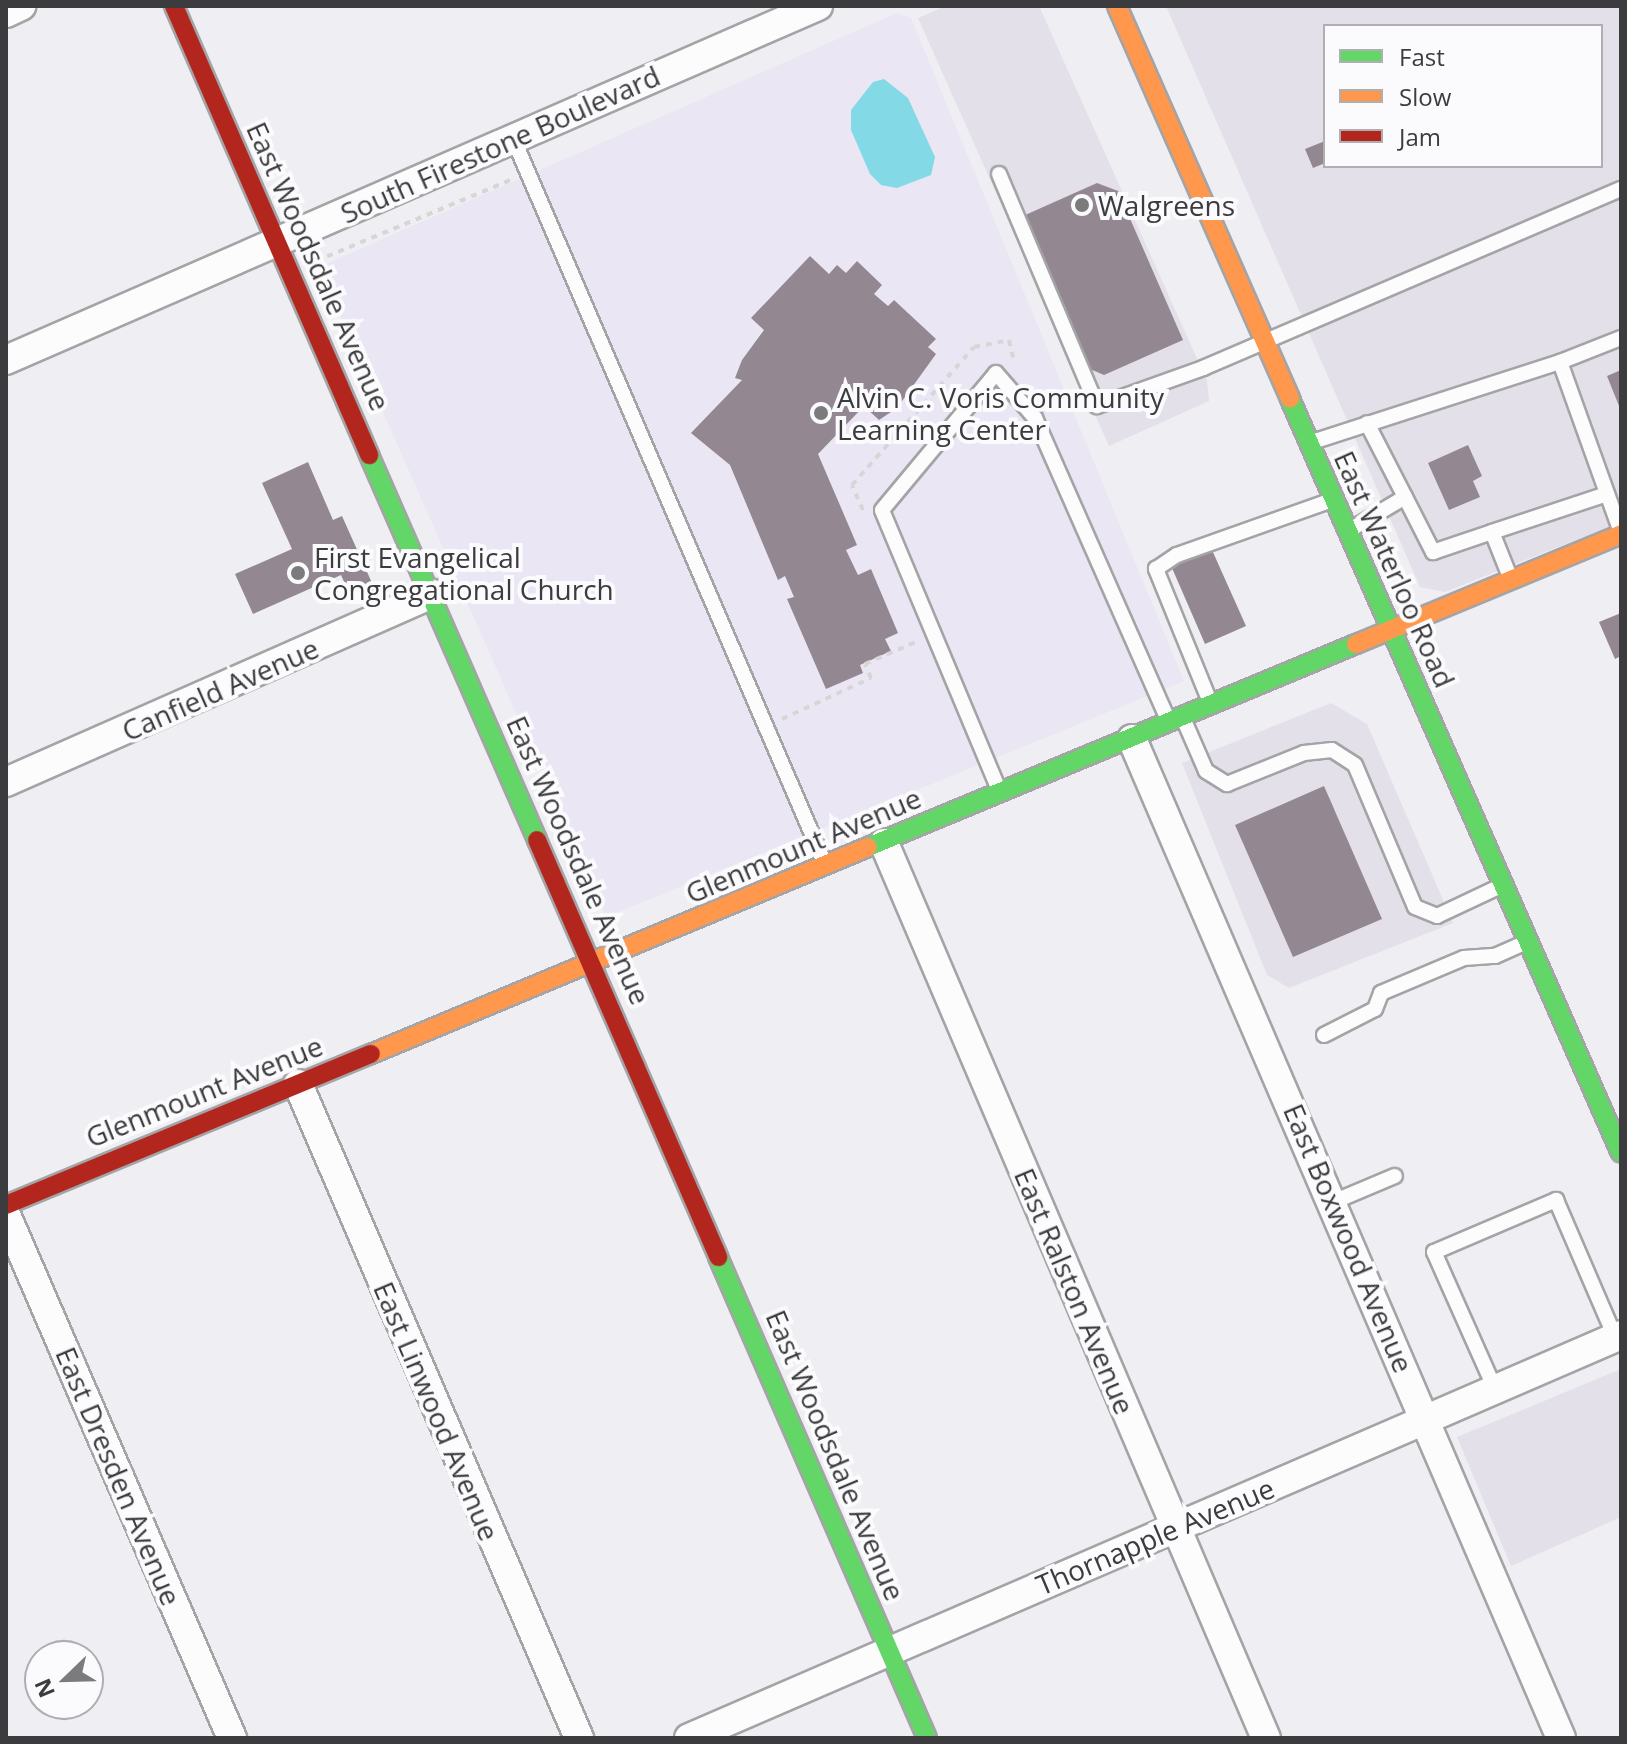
<!DOCTYPE html>
<html>
<head>
<meta charset="utf-8">
<style>
	body { margin:0 }
	#map { position:relative; width:1627px; height:1744px; overflow:hidden; background:#efeef2; font-family:"Open Sans",sans-serif }
	div>[style] { position:absolute }
	.built>* { inset:0; background:#e3e0ea }
	.education>* { inset:0; background:#eae6f4 }
	.water>* { inset:0; background:#83dae6 }
	.building>* { inset:0; background:#938792 }
	.path>* { height:4px; margin-top:-2px; transform-origin:0; background:repeating-linear-gradient(90deg,#d6d6d7 0 6px,transparent 0 12px) }
	.roads { filter:drop-shadow(2px 0 #a4a3a6) drop-shadow(-2px 0 #a4a3a6) drop-shadow(0 2px #a4a3a6) drop-shadow(0 -2px #a4a3a6) }
	.lane>* { height:14px; margin:-7px; padding:0 7px; transform-origin:7px; border-radius:7px; background:#fdfcfd }
	.street>* { height:28px; margin:-14px; padding:0 14px; transform-origin:14px; border-radius:14px; background:#fdfcfd }
	.fast>* { height:18px; margin:-9px; padding:0 9px; transform-origin:9px; border-radius:9px; background:#63d668 }
	.slow>* { height:18px; margin:-9px; padding:0 9px; transform-origin:9px; border-radius:9px; background:#ff974d }
	.jam>* { height:18px; margin:-9px; padding:0 9px; transform-origin:9px; border-radius:9px; background:#b3261e }
	.dots>* { width:22px; height:22px; translate:-50% -50%; box-sizing:border-box; border:4px solid #fbfbfe; border-radius:50% }
	span { translate:-50% -50%; white-space:nowrap; text-align:center; line-height:1.15; -webkit-text-stroke:8px #fbfbfe; paint-order:stroke }
	.street-label { font-size:28px; color:#3c3b3e }
	.poi-label { font-size:28px; color:#3c3b3e }
	.left { translate:0 -50%; text-align:left }
	.frame { position:absolute; inset:0; border:8px solid #3c3b3e; pointer-events:none }
	.legend { position:absolute; left:1323px; top:24px; width:280px; height:144px; box-sizing:border-box; background:#fbfbfe; border:2px solid #afaeb1; margin:0; padding:10px 14px; list-style:none; font-size:24px; color:#3c3b3e }
	.legend li { display:flex; align-items:center; gap:16px; height:40px }
	.legend b { width:40px; border:2px solid #afaeb1 }
	.north { position:absolute; left:24px; top:1640px; width:80px; height:80px; box-sizing:border-box; background:#fbfbfe; border:2px solid #afaeb1; border-radius:50%; rotate:247deg; font-size:22px; font-weight:700; line-height:32px; text-align:center; color:#3c3b3e }
	.north::after { content:''; display:block; margin:auto; width:28px; height:36px; background:#7b7a7d; clip-path:polygon(50% 0,100% 100%,50% 72%,0 100%) }
</style>
</head>
<body>
<div id="map">
	<div class="built">
		<i style="clip-path:polygon(946px 6px,1039px 6px,1207px 381px,1209px 401px,1109px 446px,918px 18px)"></i>
		<i style="clip-path:polygon(evenodd,1166px 6px,1621px 6px,1621px 522px,1445px 592px,1420px 587px,1166px 6px,1325px 26px,1601px 26px,1601px 166px,1325px 166px,1325px 26px)"></i>
		<i style="clip-path:polygon(1331px 703px,1367px 724px,1453px 923px,1289px 988px,1267px 975px,1182px 763px)"></i>
		<i style="clip-path:polygon(1621px 1369px,1621px 1517px,1511px 1566px,1457px 1437px)"></i>
	</div>
	<div class="education">
		<i style="clip-path:polygon(897px 13px,911px 18px,1184px 681px,606px 917px,319px 267px)"></i>
	</div>
	<div class="water">
		<i style="clip-path:polygon(884px 79px,908px 98px,935px 157px,931px 175px,897px 188px,881px 185px,870px 174px,851px 130px,851px 110px,873px 82px)"></i>
	</div>
	<div class="building">
		<i style="clip-path:polygon(1325px 141px,1325px 163px,1313px 168px,1305px 149px)"></i>
		<i style="clip-path:polygon(1097px 183px,1118px 191px,1183px 340px,1104px 375px,1090px 369px,1023px 216px)"></i>
		<i style="clip-path:polygon(810px 256px,829px 274px,837px 265px,846px 273px,857px 261px,882px 285px,874px 294px,888px 306px,894px 300px,936px 339px,928px 347px,936px 354px,897px 408px,879px 420px,864px 406px,818px 454px,857px 545px,846px 550px,858px 575px,871px 569px,898px 633px,885px 639px,891px 651px,860px 665px,863px 673px,826px 689px,787px 599px,794px 597px,785px 576px,778px 580px,730px 465px,691px 433px,742px 380px,735px 378px,742px 360px,764px 330px,751px 318px)"></i>
		<i style="clip-path:polygon(1621px 370px,1621px 411px,1607px 376px)"></i>
		<i style="clip-path:polygon(1468px 445px,1482px 476px,1473px 481px,1480px 497px,1449px 510px,1428px 463px)"></i>
		<i style="clip-path:polygon(308px 462px,333px 520px,342px 516px,376px 592px,353px 602px,341px 575px,253px 614px,235px 574px,292px 549px,262px 483px)"></i>
		<i style="clip-path:polygon(1202px 549px,1204px 553px,1212px 550px,1246px 626px,1205px 644px,1172px 568px)"></i>
		<i style="clip-path:polygon(1621px 613px,1621px 656px,1615px 659px,1599px 622px)"></i>
		<i style="clip-path:polygon(1324px 786px,1382px 919px,1293px 957px,1235px 825px)"></i>
	</div>
	<div class="path">
		<i style="left:316px;top:261px;width:211px;rotate:-22.6deg"></i>
		<i style="left:863px;top:510px;width:27px;rotate:-114deg"></i>
		<i style="left:852px;top:485px;width:184px;rotate:-48.5deg"></i>
		<i style="left:974px;top:347px;width:36px;rotate:-11deg"></i>
		<i style="left:1009px;top:340px;width:23px;rotate:77deg"></i>
		<i style="left:782px;top:719px;width:98px;rotate:-24.7deg"></i>
		<i style="left:871px;top:678px;width:15px;rotate:-113deg"></i>
		<i style="left:865px;top:664px;width:58px;rotate:-23.5deg"></i>
	</div>
	<div class="roads">
		<div class="lane">
			<i style="left:513px;top:138px;width:788px;rotate:66.75deg"></i>
			<i style="left:999px;top:174px;width:252px;rotate:67.1deg"></i>
			<i style="left:1097px;top:406px;width:113px;rotate:-19.7deg"></i>
			<i style="left:1203px;top:368px;width:455px;rotate:-23.2deg"></i>
			<i style="left:1560px;top:362px;width:66px;rotate:-21.5deg"></i>
			<i style="left:1309px;top:443px;width:264px;rotate:-17.9deg"></i>
			<i style="left:1560px;top:362px;width:181px;rotate:70.3deg"></i>
			<i style="left:1405px;top:497px;width:62px;rotate:63deg"></i>
			<i style="left:1433px;top:552px;width:62px;rotate:-18.7deg"></i>
			<i style="left:1492px;top:532px;width:48px;rotate:68.2deg"></i>
			<i style="left:1348px;top:531px;width:66px;rotate:-30.8deg"></i>
			<i style="left:1405px;top:497px;width:83px;rotate:-117.2deg"></i>
			<i style="left:1492px;top:532px;width:121px;rotate:-18.3deg"></i>
			<i style="left:1210px;top:702px;width:144px;rotate:-112.1deg"></i>
			<i style="left:1156px;top:569px;width:25px;rotate:-34deg"></i>
			<i style="left:1177px;top:555px;width:164px;rotate:-19.5deg"></i>
			<i style="left:1183px;top:718px;width:58px;rotate:66.5deg"></i>
			<i style="left:1206px;top:771px;width:25px;rotate:32deg"></i>
			<i style="left:1227px;top:784px;width:83px;rotate:-21.9deg"></i>
			<i style="left:1304px;top:753px;width:28px;rotate:-6deg"></i>
			<i style="left:1332px;top:750px;width:27px;rotate:33deg"></i>
			<i style="left:1355px;top:765px;width:154px;rotate:67.1deg"></i>
			<i style="left:1415px;top:907px;width:24px;rotate:22deg"></i>
			<i style="left:1437px;top:916px;width:73px;rotate:-25.2deg"></i>
			<i style="left:999px;top:790px;width:303px;rotate:-112.7deg"></i>
			<i style="left:882px;top:510px;width:178px;rotate:-50.2deg"></i>
			<i style="left:996px;top:373px;width:60px;rotate:49.1deg"></i>
			<i style="left:1035px;top:418px;width:330px;rotate:66.2deg"></i>
			<i style="left:1324px;top:1035px;width:57px;rotate:-27deg"></i>
			<i style="left:1375px;top:1009px;width:17px;rotate:-69deg"></i>
			<i style="left:1381px;top:993px;width:90px;rotate:-22.9deg"></i>
			<i style="left:1464px;top:958px;width:31px;rotate:-4deg"></i>
			<i style="left:1495px;top:956px;width:36px;rotate:-24deg"></i>
			<i style="left:1333px;top:1202px;width:67px;rotate:-22.8deg"></i>
			<i style="left:1495px;top:1389px;width:150px;rotate:-114deg"></i>
			<i style="left:1434px;top:1252px;width:133px;rotate:-23.1deg"></i>
			<i style="left:1556px;top:1200px;width:149px;rotate:66.7deg"></i>
		</div>
		<div class="street">
			<i style="left:6px;top:13px;width:17px;rotate:-25deg"></i>
			<i style="left:6px;top:360px;width:886px;rotate:-23.56deg"></i>
			<i style="left:1132px;top:739px;width:1087px;rotate:66.76deg"></i>
			<i style="left:6px;top:782px;width:466px;rotate:-23.8deg"></i>
			<i style="left:884px;top:843px;width:973px;rotate:66.89deg"></i>
			<i style="left:298px;top:1084px;width:712px;rotate:66.75deg"></i>
			<i style="left:6px;top:1215px;width:570px;rotate:66.63deg"></i>
			<i style="left:689px;top:1738px;width:1015px;rotate:-23.38deg"></i>
		</div>
		<div class="fast">
			<i style="left:1290px;top:399px;width:823px;rotate:66.3deg"></i>
			<i style="left:369px;top:455px;width:420px;rotate:66.4deg"></i>
			<i style="left:868px;top:847px;width:529px;rotate:-22.59deg"></i>
			<i style="left:718px;top:1257px;width:524px;rotate:66.51deg"></i>
		</div>
		<div class="slow">
			<i style="left:1117px;top:6px;width:429px;rotate:66.2deg"></i>
			<i style="left:1356px;top:644px;width:287px;rotate:-22.5deg"></i>
			<i style="left:371px;top:1054px;width:538px;rotate:-22.61deg"></i>
		</div>
		<div class="jam">
			<i style="left:174px;top:6px;width:490px;rotate:66.5deg"></i>
			<i style="left:537px;top:840px;width:455px;rotate:66.5deg"></i>
			<i style="left:6px;top:1205px;width:395px;rotate:-22.5deg"></i>
		</div>
	</div>
	<div class="dots">
		<i style="left:1082px;top:205px;background:#7b7a7d"></i>
		<i style="left:821px;top:413px;background:#7b7a7d"></i>
		<i style="left:298px;top:573px;background:#7b7a7d"></i>
	</div>
	<div class="street-label">
		<span style="left:500px;top:144px;rotate:-24deg">South Firestone Boulevard</span>
		<span style="left:319px;top:266px;rotate:66deg">East Woodsdale Avenue</span>
		<span style="left:1395px;top:569px;rotate:66deg">East Waterloo Road</span>
		<span style="left:220px;top:689px;rotate:-24deg">Canfield Avenue</span>
		<span style="left:803px;top:845px;rotate:-23deg">Glenmount Avenue</span>
		<span style="left:579px;top:860px;rotate:66deg">East Woodsdale Avenue</span>
		<span style="left:204px;top:1091px;rotate:-22deg">Glenmount Avenue</span>
		<span style="left:1349px;top:1238px;rotate:67deg">East Boxwood Avenue</span>
		<span style="left:1075px;top:1291px;rotate:67deg">East Ralston Avenue</span>
		<span style="left:437px;top:1411px;rotate:67deg">East Linwood Avenue</span>
		<span style="left:836px;top:1455px;rotate:67deg">East Woodsdale Avenue</span>
		<span style="left:119px;top:1476px;rotate:67deg">East Dresden Avenue</span>
		<span style="left:1155px;top:1536px;rotate:-23deg">Thornapple Avenue</span>
	</div>
	<div class="poi-label">
		<span class="left" style="left:1098px;top:205px">Walgreens</span>
		<span class="left" style="left:837px;top:413px">Alvin C. Voris Community<br>Learning Center</span>
		<span class="left" style="left:314px;top:573px">First Evangelical<br>Congregational Church</span>
	</div>
	<div class="frame"></div>
	<ul class="legend">
	<li><b style="height:10px;background:#63d668"></b>Fast</li>
	<li><b style="height:10px;background:#ff974d"></b>Slow</li>
	<li><b style="height:10px;background:#b3261e"></b>Jam</li>
	</ul>
	<div class="north">N</div>
</div>
</body>
</html>
